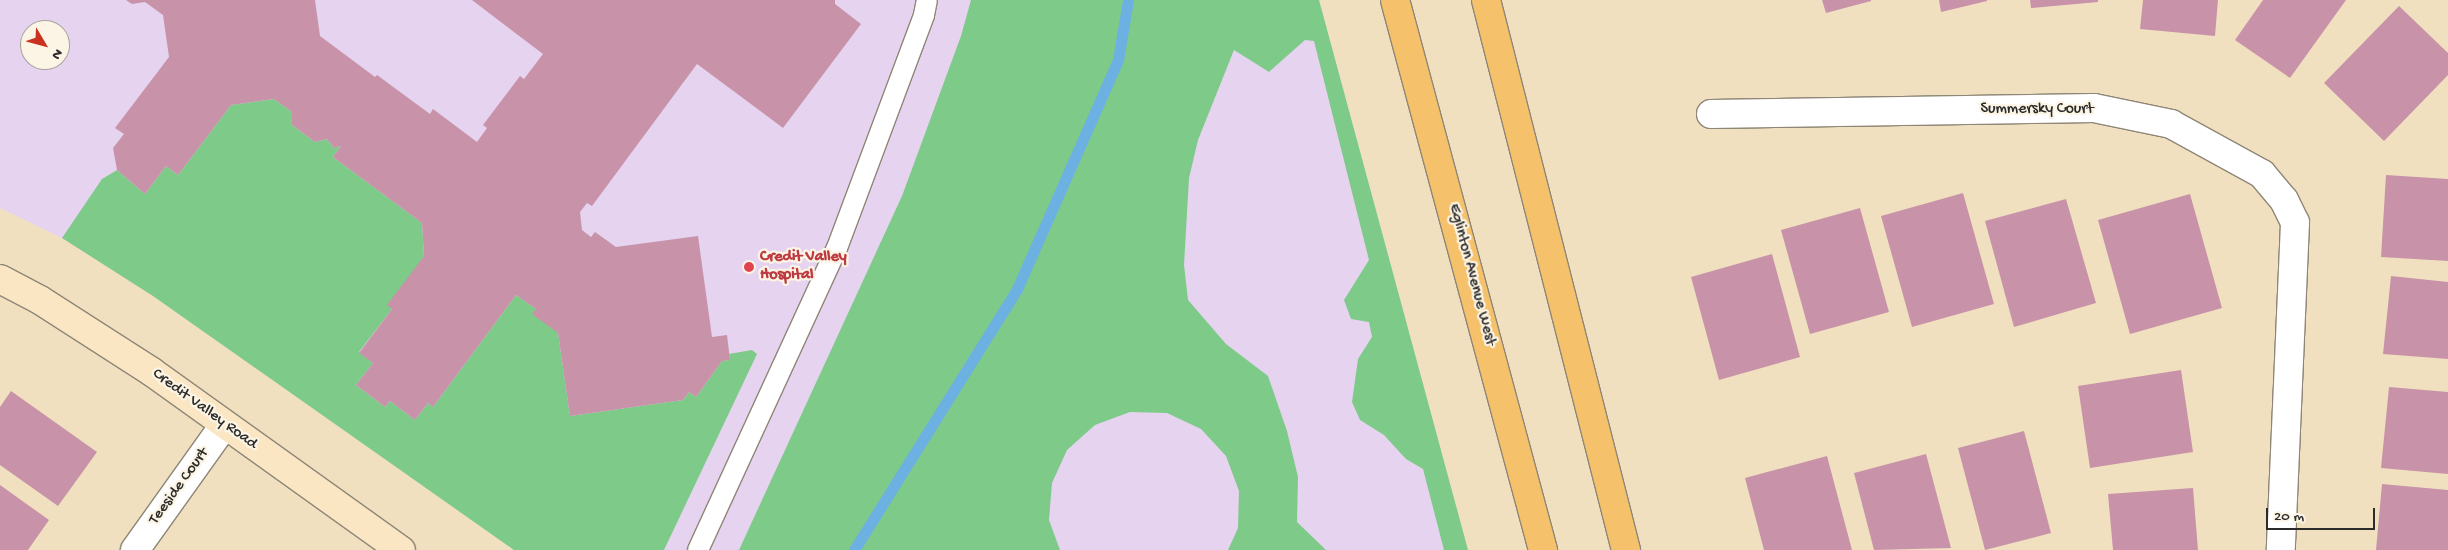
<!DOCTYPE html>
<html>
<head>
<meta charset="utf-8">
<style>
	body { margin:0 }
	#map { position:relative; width:2448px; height:550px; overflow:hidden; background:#f0e0c0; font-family:"Gochi Hand",sans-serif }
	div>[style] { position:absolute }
	.built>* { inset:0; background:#e5d3f0 }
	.green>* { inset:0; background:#7eca88 }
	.stream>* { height:11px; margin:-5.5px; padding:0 5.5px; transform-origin:5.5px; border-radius:5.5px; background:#6db1e2 }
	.building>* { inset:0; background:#c893a9 }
	.roads { filter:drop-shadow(1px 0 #8e8676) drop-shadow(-1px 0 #8e8676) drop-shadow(0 1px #8e8676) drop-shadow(0 -1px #8e8676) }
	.lane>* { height:20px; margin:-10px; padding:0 10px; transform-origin:10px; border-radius:10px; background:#fff }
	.street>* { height:28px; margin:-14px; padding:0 14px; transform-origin:14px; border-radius:14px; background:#fff }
	.secondary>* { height:28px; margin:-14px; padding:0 14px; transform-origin:14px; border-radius:14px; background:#fbe6c4 }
	.primary>* { height:28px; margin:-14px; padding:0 14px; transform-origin:14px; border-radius:14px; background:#f5c16b }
	.dots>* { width:14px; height:14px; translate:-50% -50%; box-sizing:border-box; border:2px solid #fcf5e5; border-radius:50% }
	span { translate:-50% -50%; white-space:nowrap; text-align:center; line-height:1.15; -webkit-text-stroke:4.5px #fcf5e5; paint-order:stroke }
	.street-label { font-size:16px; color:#2b2b2b }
	.health-label { font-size:16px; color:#be3a42; font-weight:700 }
	.left { translate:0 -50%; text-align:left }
	.north { position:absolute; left:20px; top:20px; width:50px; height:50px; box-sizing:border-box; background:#fcf5e5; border:1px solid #a8a49b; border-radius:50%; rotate:127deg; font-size:14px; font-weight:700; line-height:20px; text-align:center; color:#2b2b2b }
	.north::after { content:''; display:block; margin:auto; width:18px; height:22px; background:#c8321e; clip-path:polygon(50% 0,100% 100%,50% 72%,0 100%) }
	.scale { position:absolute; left:2266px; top:508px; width:109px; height:22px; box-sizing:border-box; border:2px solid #2b2b2b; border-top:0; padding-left:6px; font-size:15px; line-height:18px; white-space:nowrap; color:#2b2b2b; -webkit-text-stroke:4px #fcf5e5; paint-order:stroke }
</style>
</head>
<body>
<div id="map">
	<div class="built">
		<i style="clip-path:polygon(evenodd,0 0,1319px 0,1468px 550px,514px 550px,153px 296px,62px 238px,0 208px,0 0,30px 30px,60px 30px,60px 60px,30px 60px,30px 30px)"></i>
	</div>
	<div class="green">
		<i style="clip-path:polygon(971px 0,1319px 0,1468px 550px,1444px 550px,1423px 469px,1406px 459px,1384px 435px,1360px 420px,1352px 402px,1358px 359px,1372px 337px,1369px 322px,1351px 319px,1344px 300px,1369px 260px,1314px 41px,1305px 40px,1269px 72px,1234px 50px,1198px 140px,1189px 178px,1184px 265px,1188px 300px,1226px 344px,1268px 376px,1287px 431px,1298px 477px,1297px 522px,1326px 550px,1228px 550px,1238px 528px,1239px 491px,1226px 456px,1201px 429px,1167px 413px,1130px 412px,1095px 425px,1067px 450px,1052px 483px,1049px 520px,1060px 550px,739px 550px,902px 196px,961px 36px)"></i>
		<i style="clip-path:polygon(274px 99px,292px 112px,292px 125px,315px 142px,327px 139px,334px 148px,341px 146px,333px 157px,422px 223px,424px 256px,392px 309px,359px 352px,373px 363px,356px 385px,385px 407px,390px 401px,415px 420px,428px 403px,433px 407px,516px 295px,536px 309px,558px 333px,570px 416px,683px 400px,689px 392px,696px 397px,722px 361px,730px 360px,729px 354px,752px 350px,757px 354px,664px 550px,514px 550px,153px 296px,62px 238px,102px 179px,117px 170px,145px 194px,166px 166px,178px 175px,231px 105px)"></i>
	</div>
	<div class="stream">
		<i style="left:854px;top:550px;width:308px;rotate:-58deg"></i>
		<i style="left:1017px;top:289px;width:250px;rotate:-66.2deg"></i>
		<i style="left:1118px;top:60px;width:61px;rotate:-80.5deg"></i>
	</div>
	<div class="building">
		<i style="clip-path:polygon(126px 0,315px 0,320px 36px,375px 77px,377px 75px,430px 114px,433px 109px,477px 142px,487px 128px,483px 125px,520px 76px,524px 79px,543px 54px,472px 0,835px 0,835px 4px,861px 24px,783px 128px,697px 64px,592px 206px,587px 203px,580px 212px,582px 230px,591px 237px,595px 232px,616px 247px,698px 236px,712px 337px,727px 335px,730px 360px,722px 361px,696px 397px,689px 392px,683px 400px,570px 416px,558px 333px,532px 314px,536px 309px,516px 295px,433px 407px,428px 403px,415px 420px,390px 401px,385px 407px,356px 385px,373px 363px,359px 353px,392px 309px,387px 305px,424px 256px,422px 223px,333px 157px,341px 146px,334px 148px,327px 139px,315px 142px,292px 125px,292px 112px,274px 99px,231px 105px,178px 175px,166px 166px,145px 194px,117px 170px,113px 148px,124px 134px,115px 128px,169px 57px,163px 15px,145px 2px,132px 4px)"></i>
		<i style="clip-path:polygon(1822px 0,1871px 0,1871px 1px,1826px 13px)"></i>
		<i style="clip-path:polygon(1939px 0,1987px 0,1987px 1px,1941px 12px)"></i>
		<i style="clip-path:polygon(2030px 0,2098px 0,2098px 2px,2031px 8px)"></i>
		<i style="clip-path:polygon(2143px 0,2218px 0,2215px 36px,2140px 29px)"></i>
		<i style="clip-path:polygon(2263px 0,2346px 0,2290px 78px,2235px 40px)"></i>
		<i style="clip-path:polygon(2399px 6px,2448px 53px,2448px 75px,2384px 141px,2324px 83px)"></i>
		<i style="clip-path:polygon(2386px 175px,2448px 179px,2448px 261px,2381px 257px)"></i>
		<i style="clip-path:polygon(1963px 193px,1994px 304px,1912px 327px,1881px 216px)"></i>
		<i style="clip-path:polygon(2190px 194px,2222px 308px,2130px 334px,2098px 220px)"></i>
		<i style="clip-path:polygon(2066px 199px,2096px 303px,2014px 327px,1985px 221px)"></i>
		<i style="clip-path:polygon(1860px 208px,1889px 312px,1810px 334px,1781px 230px)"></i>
		<i style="clip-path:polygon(1772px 254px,1800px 357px,1719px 380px,1691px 277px)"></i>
		<i style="clip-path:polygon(2391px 276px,2448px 282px,2448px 359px,2383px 354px)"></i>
		<i style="clip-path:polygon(2181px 370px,2193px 452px,2090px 468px,2078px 386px)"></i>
		<i style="clip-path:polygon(2389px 387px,2448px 392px,2448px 474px,2381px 468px)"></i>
		<i style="clip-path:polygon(11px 391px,97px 452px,58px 506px,0 465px,0 407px)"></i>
		<i style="clip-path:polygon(2024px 431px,2051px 533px,1985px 550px,1958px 448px)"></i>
		<i style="clip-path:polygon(1926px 454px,1951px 548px,1874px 550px,1854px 473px)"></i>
		<i style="clip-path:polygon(1827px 456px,1852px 550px,1764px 550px,1745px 478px)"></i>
		<i style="clip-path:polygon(2382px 484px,2448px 490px,2448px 550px,2376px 550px)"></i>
		<i style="clip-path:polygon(0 485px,49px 520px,28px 550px,0 550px)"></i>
		<i style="clip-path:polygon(2193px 488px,2198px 550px,2113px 550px,2108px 494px)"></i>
	</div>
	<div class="roads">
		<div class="lane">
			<i style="left:698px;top:550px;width:332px;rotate:-65.3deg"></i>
			<i style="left:837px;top:248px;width:249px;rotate:-69.5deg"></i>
			<i style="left:924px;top:15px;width:15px;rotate:-79deg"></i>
		</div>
		<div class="street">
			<i style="left:1711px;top:114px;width:383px;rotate:-0.9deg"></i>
			<i style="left:2094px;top:108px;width:79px;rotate:11.7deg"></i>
			<i style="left:2171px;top:124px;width:104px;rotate:28.8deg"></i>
			<i style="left:2262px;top:174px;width:34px;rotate:50deg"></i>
			<i style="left:2284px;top:200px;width:25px;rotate:64deg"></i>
			<i style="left:2295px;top:223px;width:327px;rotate:92.5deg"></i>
			<i style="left:135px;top:550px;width:153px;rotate:-54.5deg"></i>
		</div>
		<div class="secondary">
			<i style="left:0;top:279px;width:45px;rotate:27.7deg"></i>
			<i style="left:40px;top:300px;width:133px;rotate:32.7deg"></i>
			<i style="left:152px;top:372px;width:306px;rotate:35.6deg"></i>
		</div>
		<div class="primary">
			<i style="left:1395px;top:0;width:570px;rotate:74.94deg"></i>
			<i style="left:1486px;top:0;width:568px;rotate:75.72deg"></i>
		</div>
	</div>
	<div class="dots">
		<i style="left:749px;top:267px;background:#e0444e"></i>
	</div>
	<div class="street-label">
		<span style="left:2037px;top:110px">Summersky Court</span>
		<span style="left:1471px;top:275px;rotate:75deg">Eglinton Avenue West</span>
		<span style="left:204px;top:410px;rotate:36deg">Credit Valley Road</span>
		<span style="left:180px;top:487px;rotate:-54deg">Teeside Court</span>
	</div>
	<div class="health-label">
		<span class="left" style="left:760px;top:267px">Credit Valley<br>Hospital</span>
	</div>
	<div class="north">N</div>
	<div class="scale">20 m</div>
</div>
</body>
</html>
